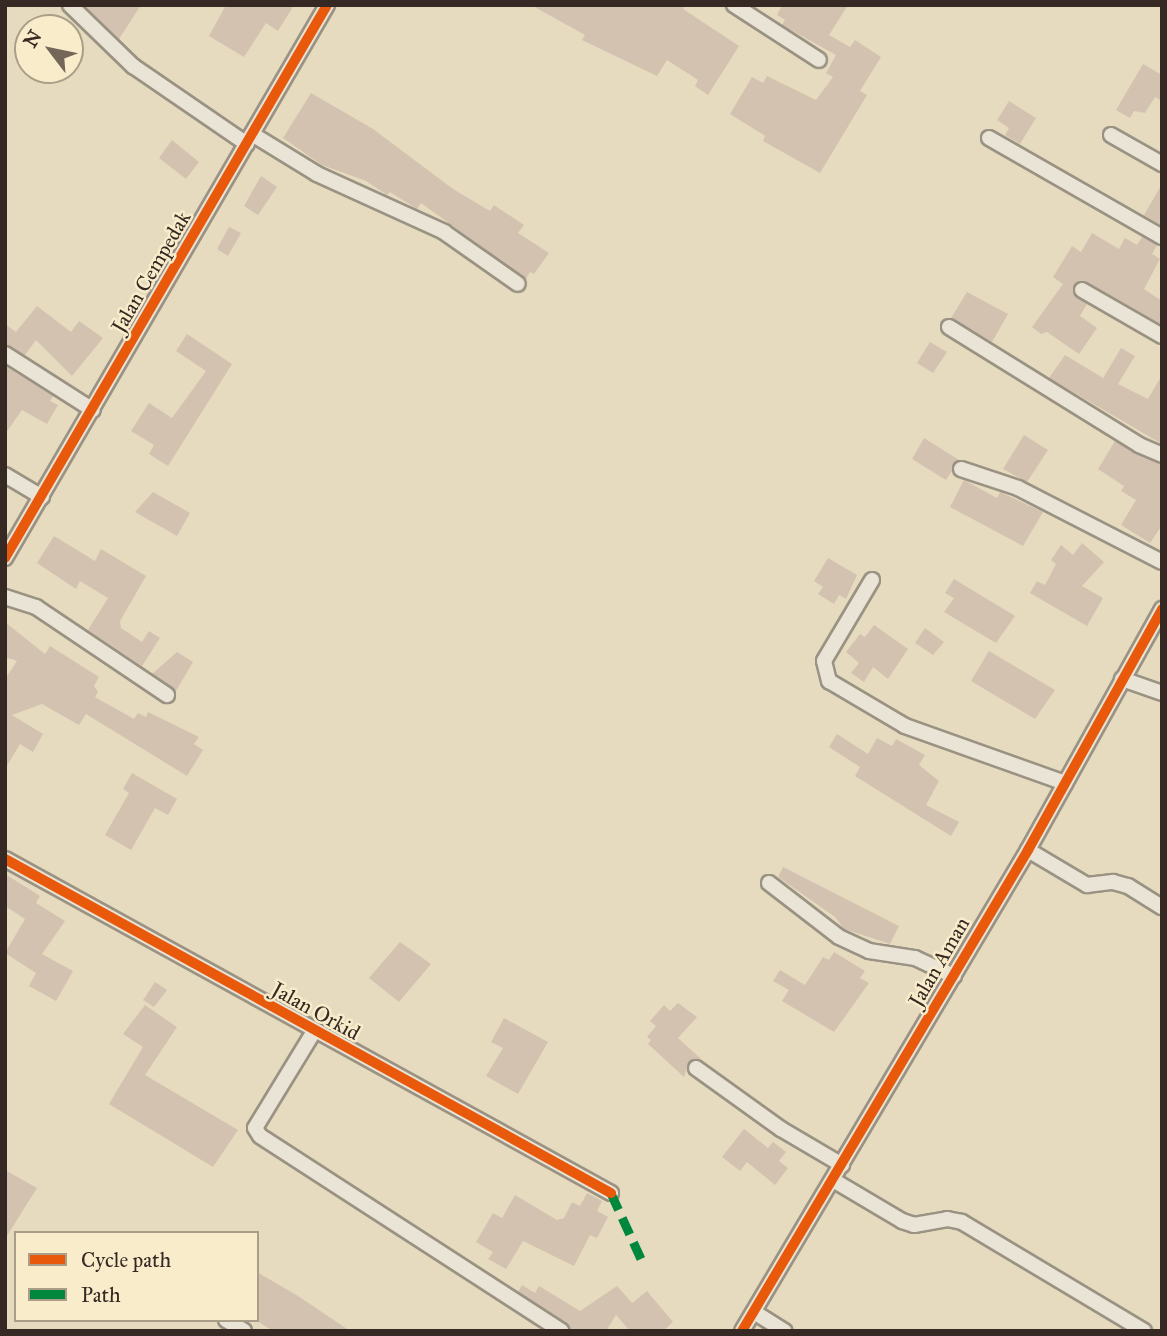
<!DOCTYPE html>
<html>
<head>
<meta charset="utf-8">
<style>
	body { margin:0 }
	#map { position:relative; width:1167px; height:1336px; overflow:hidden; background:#e6dbbf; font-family:"IM FELL Great Primer",serif }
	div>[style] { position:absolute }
	.building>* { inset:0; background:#d3c2b0 }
	.roads { filter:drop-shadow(2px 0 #9a9282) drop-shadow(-2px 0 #9a9282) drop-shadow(0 2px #9a9282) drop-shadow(0 -2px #9a9282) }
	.minor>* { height:14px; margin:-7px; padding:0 7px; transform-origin:7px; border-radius:7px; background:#e9e4d6 }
	.quiet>* { height:9px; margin-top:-4.5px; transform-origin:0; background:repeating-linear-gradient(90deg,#00873e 0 18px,transparent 0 27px) }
	.cycleway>* { height:10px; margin:-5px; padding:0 5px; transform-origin:5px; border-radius:5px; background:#e8590c }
	span { translate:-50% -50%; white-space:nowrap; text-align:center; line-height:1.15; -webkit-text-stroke:5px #f9eccb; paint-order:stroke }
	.street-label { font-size:21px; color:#362923 }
	.frame { position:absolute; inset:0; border:7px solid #362923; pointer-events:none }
	.legend { position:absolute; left:14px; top:1231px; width:245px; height:91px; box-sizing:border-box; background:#f9eccb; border:2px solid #ab9e88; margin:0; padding:9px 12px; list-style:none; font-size:21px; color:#362923 }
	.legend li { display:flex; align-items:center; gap:14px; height:35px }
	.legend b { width:35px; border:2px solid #ab9e88 }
	.north { position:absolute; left:14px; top:14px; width:70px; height:70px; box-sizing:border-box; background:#f9eccb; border:2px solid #ab9e88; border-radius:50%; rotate:302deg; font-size:19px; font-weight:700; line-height:28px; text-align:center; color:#362923 }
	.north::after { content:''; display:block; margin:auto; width:24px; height:32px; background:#74675a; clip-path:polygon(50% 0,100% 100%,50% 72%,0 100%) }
</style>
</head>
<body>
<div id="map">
	<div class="building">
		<i style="clip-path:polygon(84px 5px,141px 5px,119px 39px)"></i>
		<i style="clip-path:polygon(226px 5px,294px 5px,278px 31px,266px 23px,244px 57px,209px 36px)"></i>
		<i style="clip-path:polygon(531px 5px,685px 5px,683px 9px,739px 46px,708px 95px,695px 86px,698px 80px,667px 60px,657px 76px,582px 40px,585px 35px)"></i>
		<i style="clip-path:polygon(782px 5px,848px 5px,829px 35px,850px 47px,855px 40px,881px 57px,860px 91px,867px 95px,820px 173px,763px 141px,765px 136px,730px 114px,752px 77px,763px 83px,767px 76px,816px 100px,833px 77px,826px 73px,836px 55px,782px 25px,785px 20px,777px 15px)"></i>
		<i style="clip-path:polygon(1143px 64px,1162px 75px,1162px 101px,1155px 97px,1145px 113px,1134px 111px,1130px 118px,1116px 110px)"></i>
		<i style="clip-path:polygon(311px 93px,373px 129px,453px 189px,490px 211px,494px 205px,524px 225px,518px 233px,549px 253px,534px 274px,530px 272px,526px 279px,421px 203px,417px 209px,390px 192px,387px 195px,366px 181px,322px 165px,283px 138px)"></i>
		<i style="clip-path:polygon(1009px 101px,1036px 118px,1020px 144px,1005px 135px,1009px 128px,997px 120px)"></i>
		<i style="clip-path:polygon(172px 140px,199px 162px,186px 179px,159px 158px)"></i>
		<i style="clip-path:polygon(261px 176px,277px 187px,258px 215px,244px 206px)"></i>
		<i style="clip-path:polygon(1162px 184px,1162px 226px,1144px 215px)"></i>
		<i style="clip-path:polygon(229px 227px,241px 233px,228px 256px,217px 249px)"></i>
		<i style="clip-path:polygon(1092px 233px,1119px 249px,1125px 238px,1137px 245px,1142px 237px,1157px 245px,1152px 254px,1160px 259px,1144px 289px,1162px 301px,1162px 325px,1087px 282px,1078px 281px,1073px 294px,1087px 304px,1080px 316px,1097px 328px,1079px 354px,1047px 332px,1041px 334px,1032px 327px,1063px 284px,1053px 277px,1072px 246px,1081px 252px)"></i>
		<i style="clip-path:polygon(967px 292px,1008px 314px,992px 342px,951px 318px)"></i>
		<i style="clip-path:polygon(37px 306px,71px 332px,79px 321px,103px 338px,72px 376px,36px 340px,25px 355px,5px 344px,5px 324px,16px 332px)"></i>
		<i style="clip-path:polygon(187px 334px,232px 364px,168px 466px,149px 454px,154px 445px,131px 431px,149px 403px,172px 418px,206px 371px,176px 351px)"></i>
		<i style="clip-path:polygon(930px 342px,947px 352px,933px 373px,917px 363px)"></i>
		<i style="clip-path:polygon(1121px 348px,1135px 356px,1118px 384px,1148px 399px,1162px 375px,1162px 444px,1049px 378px,1065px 355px,1103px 378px)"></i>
		<i style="clip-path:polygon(5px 366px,53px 396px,50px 401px,58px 405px,47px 424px,22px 410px,5px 434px)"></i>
		<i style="clip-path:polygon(1024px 435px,1048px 450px,1027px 482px,1003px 469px)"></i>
		<i style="clip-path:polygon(924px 438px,959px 460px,946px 480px,912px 459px)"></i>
		<i style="clip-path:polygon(1115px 441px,1162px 464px,1162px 525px,1150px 543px,1121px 525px,1136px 500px,1121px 491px,1124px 486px,1098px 469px)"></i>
		<i style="clip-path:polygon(964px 480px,997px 498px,1000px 492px,1043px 512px,1023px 546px,950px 507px)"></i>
		<i style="clip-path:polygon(153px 492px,190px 513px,177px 536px,135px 512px)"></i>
		<i style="clip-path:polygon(54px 536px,95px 561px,101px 549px,146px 576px,120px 621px,121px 628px,142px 642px,149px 631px,160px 638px,142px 666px,88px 630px,108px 598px,80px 581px,76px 589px,37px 563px)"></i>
		<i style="clip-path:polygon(1082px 543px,1104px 562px,1082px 586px,1103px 598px,1087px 626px,1030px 593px,1037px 581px,1045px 585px,1056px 564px,1051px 560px,1061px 545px,1073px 555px)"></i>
		<i style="clip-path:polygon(828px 558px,857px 575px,846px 599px,839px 595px,834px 604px,818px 594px,823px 587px,814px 581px)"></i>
		<i style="clip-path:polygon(954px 579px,1015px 616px,996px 643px,944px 612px,954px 598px,945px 593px)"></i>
		<i style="clip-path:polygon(5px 622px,45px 654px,50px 646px,99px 677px,94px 686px,98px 692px,95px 697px,134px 719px,138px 713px,146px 717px,148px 712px,199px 737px,194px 744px,203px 750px,187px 776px,86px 714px,79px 725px,42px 704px,12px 715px,43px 734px,33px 752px,20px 744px,5px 769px,5px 679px,17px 661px,5px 657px)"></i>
		<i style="clip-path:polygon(874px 625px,908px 649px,888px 679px,873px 667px,864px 682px,851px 673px,859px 663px,846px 652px,860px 634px,865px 637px)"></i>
		<i style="clip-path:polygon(925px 628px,944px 642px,933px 655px,915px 643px)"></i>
		<i style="clip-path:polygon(989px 651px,1055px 690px,1035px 719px,971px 681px)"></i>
		<i style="clip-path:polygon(177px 652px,193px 662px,176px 691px,152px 674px)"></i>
		<i style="clip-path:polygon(837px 734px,868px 754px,877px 738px,892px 746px,896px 739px,925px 755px,919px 765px,939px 781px,926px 805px,959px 822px,951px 836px,855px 776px,860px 767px,829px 747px)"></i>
		<i style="clip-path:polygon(132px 773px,177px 799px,168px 815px,155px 808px,131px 850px,105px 835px,129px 793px,123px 789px)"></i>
		<i style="clip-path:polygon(783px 867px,899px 926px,890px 944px,844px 929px,835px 917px,778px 877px)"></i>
		<i style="clip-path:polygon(5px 874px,40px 896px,36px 903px,65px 921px,42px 954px,73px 971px,56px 1001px,29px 986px,36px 973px,5px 953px,25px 919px,5px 906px)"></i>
		<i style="clip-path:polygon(400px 942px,431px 964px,399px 1002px,369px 978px)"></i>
		<i style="clip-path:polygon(834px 952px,865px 971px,860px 978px,869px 983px,834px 1032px,782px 1001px,789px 990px,773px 981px,780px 970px,805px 985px,823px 957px,829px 960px)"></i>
		<i style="clip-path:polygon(155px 982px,167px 990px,154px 1007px,143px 1000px)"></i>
		<i style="clip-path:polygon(678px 1003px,697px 1017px,678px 1038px,701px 1059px,689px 1062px,684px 1077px,648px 1044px,651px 1040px,647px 1037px,656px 1026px,650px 1021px,664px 1005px,670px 1011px)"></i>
		<i style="clip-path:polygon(145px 1005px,177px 1027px,145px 1075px,238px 1130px,213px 1167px,109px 1104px,143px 1047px,123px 1034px)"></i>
		<i style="clip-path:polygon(504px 1018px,548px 1042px,518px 1094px,486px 1076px,503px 1048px,491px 1042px)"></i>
		<i style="clip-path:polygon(744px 1129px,768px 1148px,773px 1142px,786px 1152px,779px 1161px,788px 1168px,775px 1185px,747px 1162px,740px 1171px,722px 1157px)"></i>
		<i style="clip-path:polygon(5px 1170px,37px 1188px,5px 1239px)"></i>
		<i style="clip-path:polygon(587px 1193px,602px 1201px,597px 1211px,608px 1217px,597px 1238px,590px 1235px,574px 1266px,523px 1241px,506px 1269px,488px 1259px,493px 1252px,476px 1242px,493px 1213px,502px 1218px,515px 1195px,557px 1220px,564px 1218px,572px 1202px,580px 1206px)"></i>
		<i style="clip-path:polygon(257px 1272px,298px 1296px,350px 1331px,273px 1331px,257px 1321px)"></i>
		<i style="clip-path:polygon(522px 1285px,535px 1293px,539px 1286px,580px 1311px,617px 1286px,632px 1303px,647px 1291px,673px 1322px,663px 1331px,630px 1331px,616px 1315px,606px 1331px,571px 1331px,566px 1323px,518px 1292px)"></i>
	</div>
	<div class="roads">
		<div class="minor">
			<i style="left:70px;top:5px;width:88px;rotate:44.1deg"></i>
			<i style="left:133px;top:66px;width:138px;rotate:34.4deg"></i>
			<i style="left:734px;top:5px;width:101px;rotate:32.9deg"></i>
			<i style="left:252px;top:134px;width:76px;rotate:31.6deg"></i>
			<i style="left:317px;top:174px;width:140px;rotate:24.5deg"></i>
			<i style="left:444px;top:232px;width:90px;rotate:35.1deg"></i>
			<i style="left:1111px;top:135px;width:59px;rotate:29.6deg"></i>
			<i style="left:989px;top:138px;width:199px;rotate:29.8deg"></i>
			<i style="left:1082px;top:290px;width:92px;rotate:29.9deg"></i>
			<i style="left:949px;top:327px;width:224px;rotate:31.8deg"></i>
			<i style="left:1139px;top:445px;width:25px;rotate:23deg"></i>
			<i style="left:5px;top:354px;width:104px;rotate:32.5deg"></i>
			<i style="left:961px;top:469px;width:60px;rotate:18.4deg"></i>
			<i style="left:1018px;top:488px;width:162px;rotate:27.2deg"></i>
			<i style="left:5px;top:475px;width:43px;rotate:30.7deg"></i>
			<i style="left:5px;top:558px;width:640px;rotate:-59.79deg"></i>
			<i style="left:872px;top:580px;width:94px;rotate:120.7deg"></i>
			<i style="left:824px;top:661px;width:21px;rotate:76deg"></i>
			<i style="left:829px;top:681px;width:88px;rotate:30.6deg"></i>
			<i style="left:905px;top:726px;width:170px;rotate:19.6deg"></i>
			<i style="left:5px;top:597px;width:33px;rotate:18deg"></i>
			<i style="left:36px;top:607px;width:158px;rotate:33.9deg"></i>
			<i style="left:1122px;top:679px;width:42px;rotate:19.3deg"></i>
			<i style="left:1028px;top:850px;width:69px;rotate:30.7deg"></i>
			<i style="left:1087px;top:885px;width:26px;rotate:-7deg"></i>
			<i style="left:1113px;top:882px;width:16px;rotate:15deg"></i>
			<i style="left:1128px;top:886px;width:40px;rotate:32deg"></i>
			<i style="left:5px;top:859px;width:692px;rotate:28.86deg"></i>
			<i style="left:769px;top:883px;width:88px;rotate:37.6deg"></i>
			<i style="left:839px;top:937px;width:33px;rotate:25deg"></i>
			<i style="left:869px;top:951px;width:47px;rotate:8.7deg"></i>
			<i style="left:915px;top:958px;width:43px;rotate:24.8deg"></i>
			<i style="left:313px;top:1033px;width:111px;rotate:121.4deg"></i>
			<i style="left:255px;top:1128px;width:9px;rotate:58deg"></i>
			<i style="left:260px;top:1136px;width:359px;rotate:32.9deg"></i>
			<i style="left:696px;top:1068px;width:105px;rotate:35.7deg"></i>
			<i style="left:781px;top:1129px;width:71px;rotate:30.5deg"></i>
			<i style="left:833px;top:1180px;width:80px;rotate:30.7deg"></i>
			<i style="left:902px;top:1221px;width:13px;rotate:18deg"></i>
			<i style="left:914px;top:1225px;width:34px;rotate:-10deg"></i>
			<i style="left:947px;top:1219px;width:15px;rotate:11deg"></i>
			<i style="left:962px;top:1222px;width:212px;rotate:30.9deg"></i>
			<i style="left:754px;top:1312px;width:36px;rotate:32deg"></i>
			<i style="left:226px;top:1320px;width:21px;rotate:31deg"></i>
			<i style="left:742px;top:1331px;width:560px;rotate:-59.26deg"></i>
			<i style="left:1028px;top:850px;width:276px;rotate:-60.9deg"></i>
		</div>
	</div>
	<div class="quiet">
		<i style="left:611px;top:1193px;width:79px;rotate:65.4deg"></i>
	</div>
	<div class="cycleway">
		<i style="left:5px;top:558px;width:640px;rotate:-59.79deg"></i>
		<i style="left:5px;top:859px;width:692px;rotate:28.86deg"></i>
		<i style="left:742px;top:1331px;width:560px;rotate:-59.26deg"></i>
		<i style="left:1028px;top:850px;width:276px;rotate:-60.9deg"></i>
	</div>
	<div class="street-label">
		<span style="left:151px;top:272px;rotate:-60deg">Jalan Cempedak</span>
		<span style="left:939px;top:962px;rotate:-60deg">Jalan Aman</span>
		<span style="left:316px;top:1011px;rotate:29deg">Jalan Orkid</span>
	</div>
	<div class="frame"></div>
	<ul class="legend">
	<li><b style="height:9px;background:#e8590c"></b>Cycle path</li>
	<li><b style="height:9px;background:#00873e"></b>Path</li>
	</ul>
	<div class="north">N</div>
</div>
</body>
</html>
